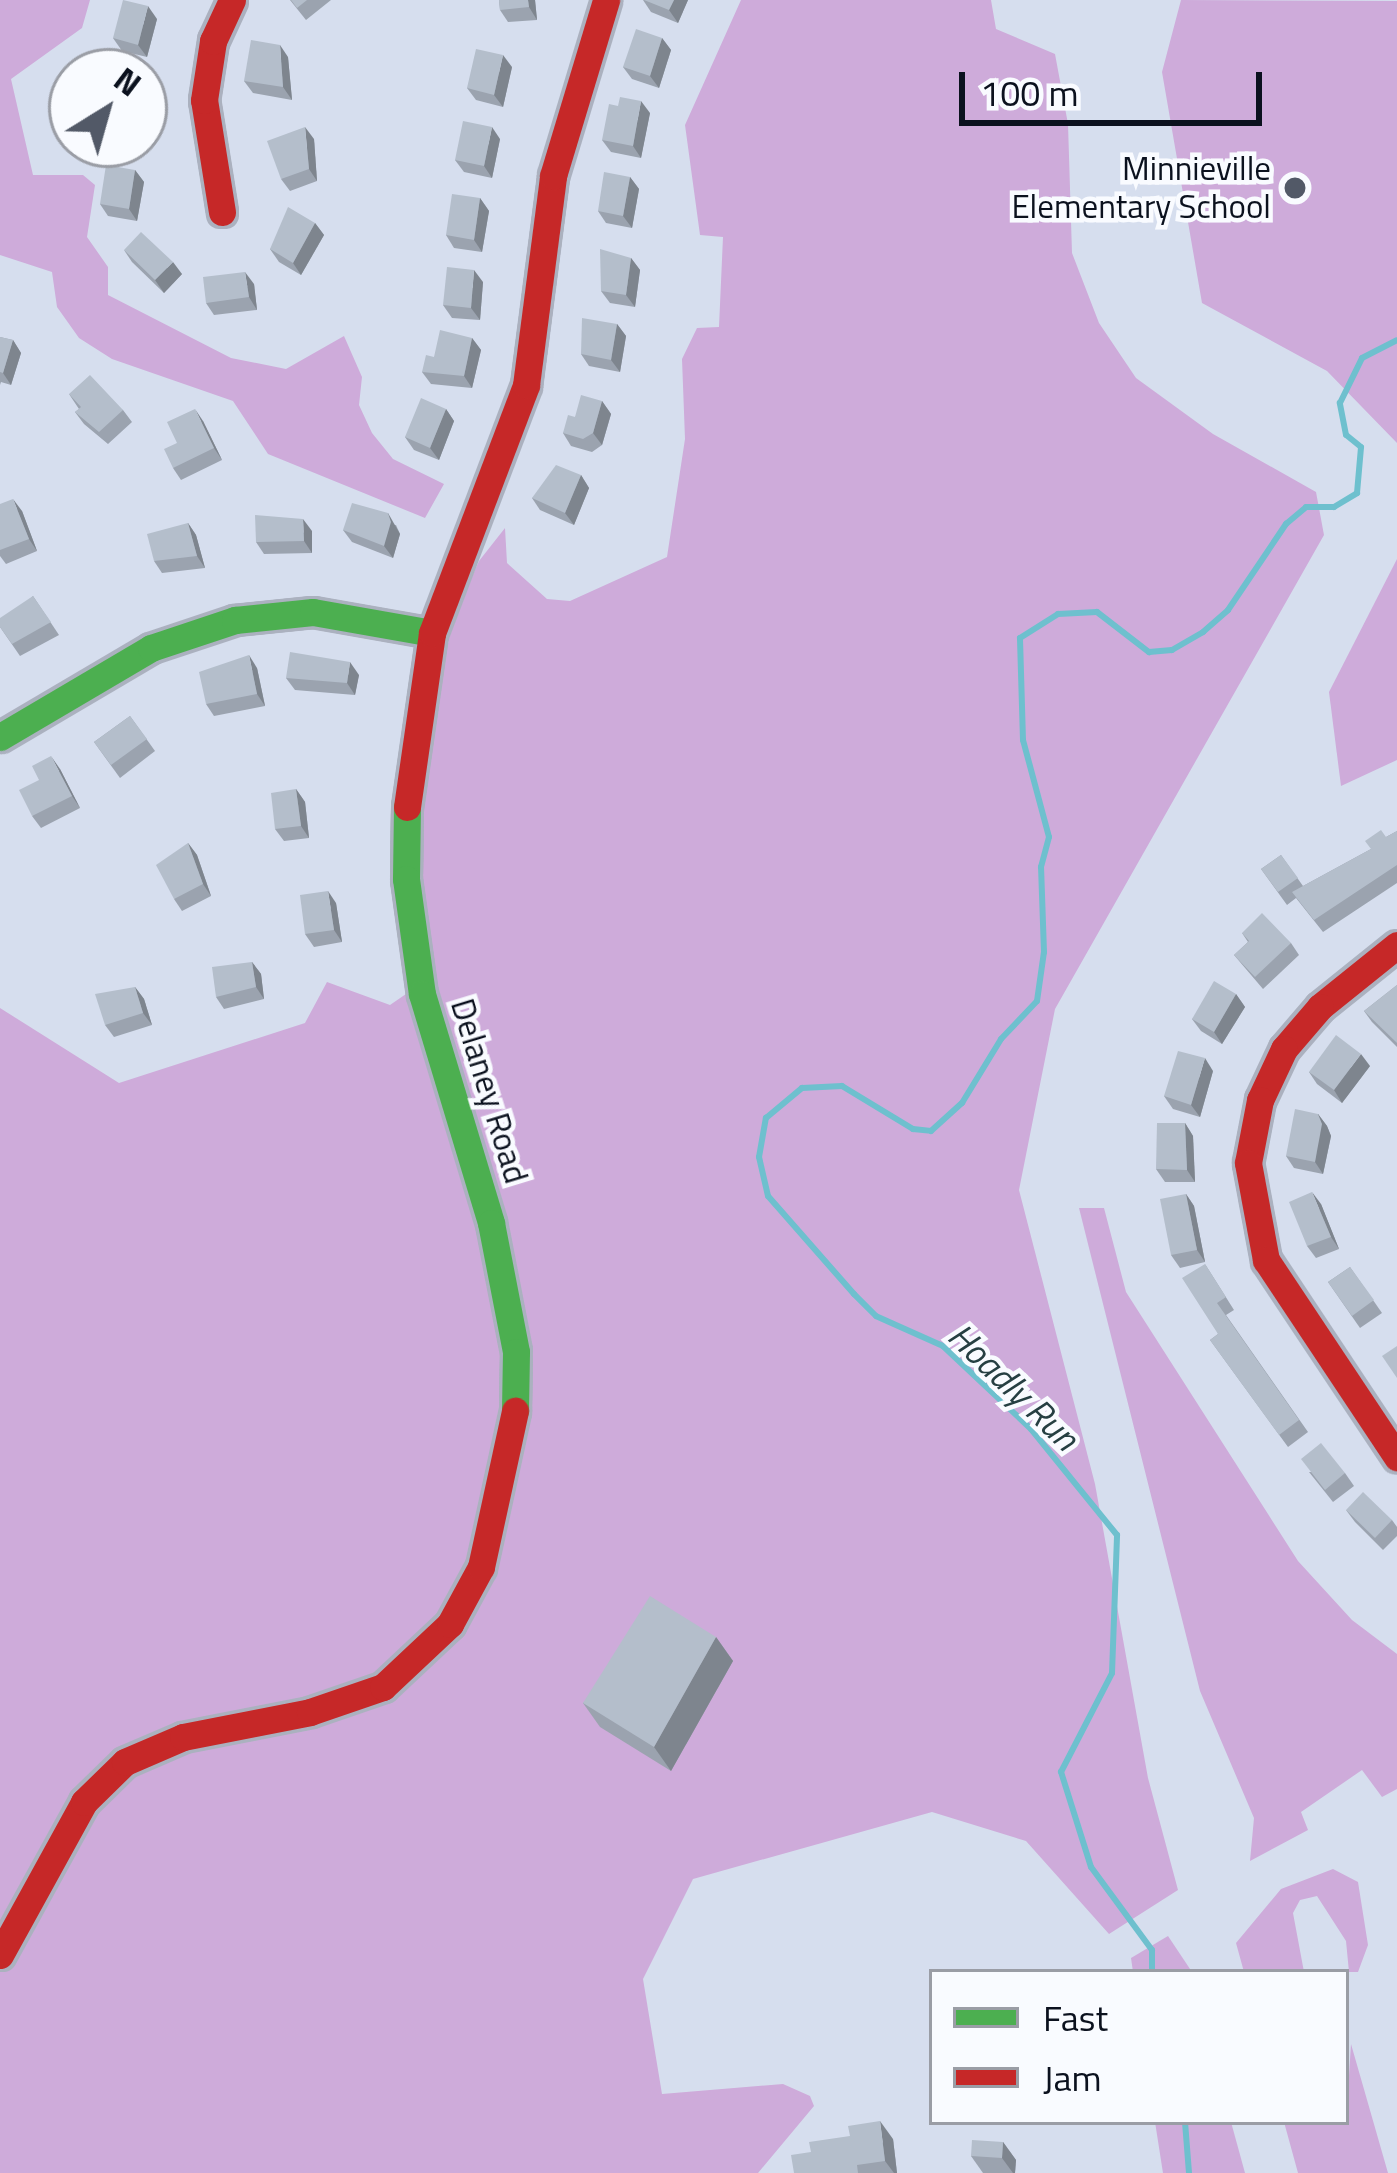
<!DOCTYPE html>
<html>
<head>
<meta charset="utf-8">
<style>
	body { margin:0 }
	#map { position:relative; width:1397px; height:2173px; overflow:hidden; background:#d6deee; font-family:"Titillium Web",sans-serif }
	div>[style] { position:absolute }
	.forest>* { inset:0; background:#ceabda }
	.stream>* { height:6px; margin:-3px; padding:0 3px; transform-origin:3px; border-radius:3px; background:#6ec0ce }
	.roads { filter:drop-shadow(3px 0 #abb1bf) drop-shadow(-3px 0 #abb1bf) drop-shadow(0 3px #abb1bf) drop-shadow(0 -3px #abb1bf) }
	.fast>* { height:27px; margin:-13.5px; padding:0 13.5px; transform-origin:13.5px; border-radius:13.5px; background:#4caf50 }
	.jam>* { height:27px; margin:-13.5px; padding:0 13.5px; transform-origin:13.5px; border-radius:13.5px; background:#c62828 }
	.wall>* { inset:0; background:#9ba3af }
	.shaded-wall>* { inset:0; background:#7e858e }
	.building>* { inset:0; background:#b4becb }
	.dots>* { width:33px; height:33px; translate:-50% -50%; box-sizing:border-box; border:6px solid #f9fbff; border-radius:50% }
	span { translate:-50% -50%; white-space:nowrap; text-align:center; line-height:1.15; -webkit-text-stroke:9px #f9fbff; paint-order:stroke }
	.poi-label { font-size:33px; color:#0b111e }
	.right { translate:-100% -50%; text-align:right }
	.street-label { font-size:33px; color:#0b111e }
	.water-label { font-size:36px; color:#263f42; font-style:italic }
	.legend { position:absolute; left:929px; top:1969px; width:420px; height:156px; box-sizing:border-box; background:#f9fbff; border:3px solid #9a9da5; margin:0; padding:15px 21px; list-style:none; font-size:36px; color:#0b111e }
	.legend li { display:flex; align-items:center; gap:24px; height:60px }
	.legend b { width:60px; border:3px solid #9a9da5 }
	.north { position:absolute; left:48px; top:48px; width:120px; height:120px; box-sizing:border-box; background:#f9fbff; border:3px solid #9a9da5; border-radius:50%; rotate:37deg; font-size:33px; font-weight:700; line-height:48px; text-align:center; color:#0b111e }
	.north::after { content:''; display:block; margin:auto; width:42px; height:54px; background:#525967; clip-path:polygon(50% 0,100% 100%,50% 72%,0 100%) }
	.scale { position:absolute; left:959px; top:72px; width:303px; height:54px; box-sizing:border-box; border:6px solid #0b111e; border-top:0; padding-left:15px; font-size:36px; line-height:42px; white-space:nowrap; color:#0b111e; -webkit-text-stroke:9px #f9fbff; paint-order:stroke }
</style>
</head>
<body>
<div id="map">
	<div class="forest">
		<i style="clip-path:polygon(0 0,90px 0,82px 28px,11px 79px,33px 175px,83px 175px,95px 185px,87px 237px,108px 267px,108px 295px,231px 358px,286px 369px,344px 336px,362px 377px,359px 405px,372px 433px,393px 459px,444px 484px,425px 518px,268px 454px,233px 401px,112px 359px,79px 338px,57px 307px,52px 272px,0 255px)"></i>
		<i style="clip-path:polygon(741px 0,991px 0,996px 29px,1055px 54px,1068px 124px,1072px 253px,1099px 323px,1136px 378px,1213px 434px,1316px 492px,1324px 535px,1055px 1009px,1019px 1190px,1095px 1484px,1148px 1778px,1178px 1890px,1109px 1934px,1026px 1841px,932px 1812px,693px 1879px,643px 1979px,662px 2094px,783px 2084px,810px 2096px,814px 2106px,758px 2173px,0 2173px,0 1008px,119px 1083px,305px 1023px,327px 982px,390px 1005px,435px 974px,420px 863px,425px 753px,453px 619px,479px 561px,505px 528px,507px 563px,547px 599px,570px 601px,667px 557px,685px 439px,682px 359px,697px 328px,719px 327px,723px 237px,700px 235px,685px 125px)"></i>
		<i style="clip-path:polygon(1181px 0,1397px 1px,1397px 443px,1327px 371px,1202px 303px,1162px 72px)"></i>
		<i style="clip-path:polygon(1397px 559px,1397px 760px,1341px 786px,1329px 692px)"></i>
		<i style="clip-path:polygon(1079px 1208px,1104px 1208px,1126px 1292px,1298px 1561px,1352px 1620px,1397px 1654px,1397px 1789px,1382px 1797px,1362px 1770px,1301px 1812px,1308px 1830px,1250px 1861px,1254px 1818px,1200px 1691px)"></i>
		<i style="clip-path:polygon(1333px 1869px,1358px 1882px,1368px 1945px,1358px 1972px,1349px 1972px,1346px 1941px,1317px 1896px,1300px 1900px,1293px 1913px,1304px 1972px,1244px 1972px,1236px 1943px,1281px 1889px)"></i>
		<i style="clip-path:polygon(1168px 1936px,1192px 1972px,1133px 1972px,1131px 1958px)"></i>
		<i style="clip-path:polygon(1351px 2044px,1388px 2173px,1298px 2173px,1284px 2122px,1346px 2122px)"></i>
		<i style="clip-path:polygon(1155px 2122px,1231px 2122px,1245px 2173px,1163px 2173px)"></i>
	</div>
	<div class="stream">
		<i style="left:1152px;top:1972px;width:22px;rotate:-90deg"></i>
		<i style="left:1152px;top:1950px;width:103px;rotate:-126.3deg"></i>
		<i style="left:1091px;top:1867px;width:100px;rotate:-107.5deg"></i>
		<i style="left:1061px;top:1772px;width:111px;rotate:-62.7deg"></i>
		<i style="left:1112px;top:1673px;width:138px;rotate:-87.9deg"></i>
		<i style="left:1117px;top:1535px;width:136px;rotate:-129.1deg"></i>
		<i style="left:1031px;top:1429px;width:121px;rotate:-136.7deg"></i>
		<i style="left:943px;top:1346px;width:73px;rotate:-155.9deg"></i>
		<i style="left:876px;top:1316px;width:31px;rotate:-135deg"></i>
		<i style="left:854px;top:1294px;width:130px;rotate:-131.3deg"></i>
		<i style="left:768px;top:1196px;width:40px;rotate:-103deg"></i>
		<i style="left:759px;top:1157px;width:40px;rotate:-80deg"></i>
		<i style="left:766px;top:1118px;width:47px;rotate:-39.8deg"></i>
		<i style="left:802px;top:1088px;width:40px;rotate:-2.9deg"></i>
		<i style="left:842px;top:1086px;width:83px;rotate:31.2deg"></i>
		<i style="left:913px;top:1129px;width:18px;rotate:6deg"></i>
		<i style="left:931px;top:1131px;width:42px;rotate:-42.1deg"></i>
		<i style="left:962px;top:1103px;width:75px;rotate:-58.6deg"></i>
		<i style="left:1001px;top:1039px;width:52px;rotate:-46.5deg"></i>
		<i style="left:1037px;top:1001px;width:49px;rotate:-81.9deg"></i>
		<i style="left:1044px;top:952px;width:85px;rotate:-92deg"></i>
		<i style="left:1041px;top:867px;width:31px;rotate:-75deg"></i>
		<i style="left:1049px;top:837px;width:100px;rotate:-105deg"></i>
		<i style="left:1023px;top:740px;width:102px;rotate:-91.7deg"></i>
		<i style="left:1020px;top:638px;width:45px;rotate:-32.3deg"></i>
		<i style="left:1058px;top:614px;width:39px;rotate:-3deg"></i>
		<i style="left:1097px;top:612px;width:66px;rotate:37.6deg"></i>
		<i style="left:1149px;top:652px;width:23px;rotate:-5deg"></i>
		<i style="left:1172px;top:650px;width:36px;rotate:-30deg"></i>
		<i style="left:1203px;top:632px;width:33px;rotate:-41deg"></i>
		<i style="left:1228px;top:610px;width:104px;rotate:-56deg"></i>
		<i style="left:1286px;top:524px;width:26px;rotate:-40deg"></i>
		<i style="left:1306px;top:507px;width:28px"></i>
		<i style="left:1334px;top:507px;width:27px;rotate:-31deg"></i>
		<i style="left:1357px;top:493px;width:46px;rotate:-85deg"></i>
		<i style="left:1361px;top:447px;width:19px;rotate:-141deg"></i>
		<i style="left:1346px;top:435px;width:33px;rotate:-101deg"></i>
		<i style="left:1340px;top:403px;width:50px;rotate:-63.9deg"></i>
		<i style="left:1362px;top:358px;width:39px;rotate:-27deg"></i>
		<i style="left:1185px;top:2122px;width:51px;rotate:85.5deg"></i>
	</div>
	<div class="roads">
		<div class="fast">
			<i style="left:0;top:737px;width:175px;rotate:-30.5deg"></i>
			<i style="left:151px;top:648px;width:89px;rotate:-18.4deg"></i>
			<i style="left:235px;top:620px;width:78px;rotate:-5.9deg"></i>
			<i style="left:313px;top:612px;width:121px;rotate:10deg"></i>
			<i style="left:407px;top:807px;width:72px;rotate:90.8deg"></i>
			<i style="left:406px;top:879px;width:116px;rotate:82.1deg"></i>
			<i style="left:422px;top:994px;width:239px;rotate:73.2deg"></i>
			<i style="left:491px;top:1223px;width:131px;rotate:79deg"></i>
			<i style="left:516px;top:1352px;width:59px;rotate:91deg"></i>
		</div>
		<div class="jam">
			<i style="left:222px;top:212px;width:113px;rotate:-99.1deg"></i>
			<i style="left:204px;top:100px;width:60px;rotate:-81.3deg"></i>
			<i style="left:213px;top:41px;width:45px;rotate:-65.1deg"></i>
			<i style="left:407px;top:807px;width:176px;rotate:-81.8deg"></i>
			<i style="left:432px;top:633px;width:265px;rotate:-69.2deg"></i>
			<i style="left:526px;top:385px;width:211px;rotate:-82.6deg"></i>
			<i style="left:553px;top:176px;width:184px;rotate:-73.2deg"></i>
			<i style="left:1397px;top:945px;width:99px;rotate:141.2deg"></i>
			<i style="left:1320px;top:1007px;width:55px;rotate:130.6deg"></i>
			<i style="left:1284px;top:1049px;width:56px;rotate:115.2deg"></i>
			<i style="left:1260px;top:1100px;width:64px;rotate:100.8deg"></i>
			<i style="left:1248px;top:1163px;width:99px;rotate:79.5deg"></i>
			<i style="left:1266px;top:1260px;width:237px;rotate:56.4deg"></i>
			<i style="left:0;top:1955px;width:175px;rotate:-61.2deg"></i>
			<i style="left:84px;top:1802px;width:57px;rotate:-44.3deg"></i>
			<i style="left:125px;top:1762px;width:63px;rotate:-23.3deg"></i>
			<i style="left:183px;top:1737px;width:129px;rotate:-11.1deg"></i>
			<i style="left:310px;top:1712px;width:77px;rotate:-18.9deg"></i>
			<i style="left:383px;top:1687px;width:92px;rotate:-43.2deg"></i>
			<i style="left:450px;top:1624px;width:65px;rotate:-61.5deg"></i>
			<i style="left:481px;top:1567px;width:160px;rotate:-77.7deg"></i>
		</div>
	</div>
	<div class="wall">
		<i style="clip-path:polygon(290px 0,331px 0,306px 20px)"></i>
		<i style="clip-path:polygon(499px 0,535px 0,537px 20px,508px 22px,500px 10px)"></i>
		<i style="clip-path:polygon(643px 0,688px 0,678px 23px,651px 12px)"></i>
		<i style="clip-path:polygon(157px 19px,147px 57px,122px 51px,113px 38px)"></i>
		<i style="clip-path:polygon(662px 38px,671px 50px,659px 88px,632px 79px,623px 67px)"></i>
		<i style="clip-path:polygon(288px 57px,292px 100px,253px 93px,244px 81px)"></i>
		<i style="clip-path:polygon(512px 67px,503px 107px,476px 100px,467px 88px)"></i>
		<i style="clip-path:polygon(650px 113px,641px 158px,611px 152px,602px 140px)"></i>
		<i style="clip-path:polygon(314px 139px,317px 181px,290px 191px,281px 179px)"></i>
		<i style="clip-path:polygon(500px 139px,492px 178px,464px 172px,455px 160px)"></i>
		<i style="clip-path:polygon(135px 170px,144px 182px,137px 221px,108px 216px,100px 204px)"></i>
		<i style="clip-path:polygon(630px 177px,639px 189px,632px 228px,606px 223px,598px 211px)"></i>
		<i style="clip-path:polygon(480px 198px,489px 211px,482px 252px,454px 248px,446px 235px)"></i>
		<i style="clip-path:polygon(315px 223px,324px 235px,301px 275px,279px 262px,270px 249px)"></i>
		<i style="clip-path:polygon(124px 250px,182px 274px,164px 293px,132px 262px)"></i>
		<i style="clip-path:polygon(631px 258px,640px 270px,635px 307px,610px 303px,601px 291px)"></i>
		<i style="clip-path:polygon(483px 282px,480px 320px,452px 318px,443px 305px)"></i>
		<i style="clip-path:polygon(254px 284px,257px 310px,214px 315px,206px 303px)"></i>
		<i style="clip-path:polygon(617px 324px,626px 336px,620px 372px,589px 366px,581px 354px)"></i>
		<i style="clip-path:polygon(0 337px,13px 340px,21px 353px,11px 385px,1px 382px,0 385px)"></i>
		<i style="clip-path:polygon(472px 338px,481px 350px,472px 388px,431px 384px,422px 372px,434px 357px)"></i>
		<i style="clip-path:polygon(69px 394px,123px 410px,132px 422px,108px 444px,84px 424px,75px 412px,79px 409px)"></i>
		<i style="clip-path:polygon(602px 401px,611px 414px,602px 445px,592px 452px,571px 446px,563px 433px,575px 417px)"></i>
		<i style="clip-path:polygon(446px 409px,454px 421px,439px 460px,414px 450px,405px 437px)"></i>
		<i style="clip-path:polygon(203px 421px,222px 460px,181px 480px,173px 468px,177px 443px)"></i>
		<i style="clip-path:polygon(581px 475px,589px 488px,574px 525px,540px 510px,532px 498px)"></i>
		<i style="clip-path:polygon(0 504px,22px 511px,37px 551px,6px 564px,0 556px)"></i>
		<i style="clip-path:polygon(188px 523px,196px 535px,205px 568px,162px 573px,154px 561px)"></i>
		<i style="clip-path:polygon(396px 525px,400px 534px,393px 558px,352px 542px,343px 530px)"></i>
		<i style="clip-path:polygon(312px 531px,312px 553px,264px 554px,256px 542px)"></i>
		<i style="clip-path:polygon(33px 596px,59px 635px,20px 656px,0 627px)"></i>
		<i style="clip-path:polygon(257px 668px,265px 706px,214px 716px,206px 704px)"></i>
		<i style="clip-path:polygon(359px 675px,355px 695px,295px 690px,286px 678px)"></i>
		<i style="clip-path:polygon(130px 716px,155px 751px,120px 778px,94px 742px)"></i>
		<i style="clip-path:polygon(60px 769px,80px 808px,41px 828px,32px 816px)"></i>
		<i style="clip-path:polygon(296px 789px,305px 802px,309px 838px,284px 841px,275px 829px)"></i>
		<i style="clip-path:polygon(1397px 831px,1397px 883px,1323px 932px,1296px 898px,1287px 905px,1261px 869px,1281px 855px,1303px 886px,1371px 849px,1386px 837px)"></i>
		<i style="clip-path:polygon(188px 843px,197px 855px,211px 896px,182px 911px,174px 899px)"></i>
		<i style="clip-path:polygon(336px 903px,342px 942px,314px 947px,305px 934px)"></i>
		<i style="clip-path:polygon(1242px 933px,1291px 943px,1299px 955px,1263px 989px,1234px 955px,1248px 942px)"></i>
		<i style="clip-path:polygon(252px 962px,261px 974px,264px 999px,224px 1009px,216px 997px)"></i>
		<i style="clip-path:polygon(1397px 985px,1397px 1047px,1372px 1022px,1364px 1011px)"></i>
		<i style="clip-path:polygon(135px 987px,144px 999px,152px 1025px,114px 1037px,105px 1025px)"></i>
		<i style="clip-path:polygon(1236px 994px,1245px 1007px,1222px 1044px,1201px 1031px,1192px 1019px)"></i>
		<i style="clip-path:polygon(1370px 1066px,1342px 1103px,1317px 1084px,1309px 1072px)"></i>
		<i style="clip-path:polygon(1213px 1071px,1200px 1117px,1173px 1109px,1164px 1096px)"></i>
		<i style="clip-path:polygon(1318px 1114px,1327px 1126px,1331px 1136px,1323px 1174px,1294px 1168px,1286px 1156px)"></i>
		<i style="clip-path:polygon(1185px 1123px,1193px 1136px,1195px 1182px,1165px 1182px,1156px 1169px)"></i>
		<i style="clip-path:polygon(1186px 1194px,1194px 1206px,1205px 1262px,1180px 1268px,1171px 1255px)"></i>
		<i style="clip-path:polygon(1321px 1204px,1339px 1249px,1316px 1258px,1307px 1246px)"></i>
		<i style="clip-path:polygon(1205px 1264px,1234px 1310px,1226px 1315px,1308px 1432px,1288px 1447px,1210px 1340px,1218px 1334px)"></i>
		<i style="clip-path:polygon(1350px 1267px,1382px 1313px,1360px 1328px,1328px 1282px)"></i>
		<i style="clip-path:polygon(1309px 1472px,1345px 1473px,1354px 1486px,1333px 1502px)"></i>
		<i style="clip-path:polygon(1346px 1510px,1392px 1520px,1397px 1527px,1397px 1536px,1383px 1550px,1355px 1522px)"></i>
		<i style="clip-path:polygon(716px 1637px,733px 1661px,671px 1771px,600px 1727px,583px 1703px)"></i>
		<i style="clip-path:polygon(893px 2139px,897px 2173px,794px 2173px)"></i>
		<i style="clip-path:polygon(1003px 2142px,1016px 2160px,1015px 2173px,983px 2173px,971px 2156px)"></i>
	</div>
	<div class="shaded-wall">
		<i style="clip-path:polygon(528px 0,535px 0,537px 20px,529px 7px)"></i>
		<i style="clip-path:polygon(674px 0,688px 0,678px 23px,669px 10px)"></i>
		<i style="clip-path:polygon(148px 6px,157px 19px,147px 57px,138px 45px)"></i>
		<i style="clip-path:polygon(662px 38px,671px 50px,659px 88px,650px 76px)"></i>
		<i style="clip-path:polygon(280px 45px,288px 57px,292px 100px,283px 87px)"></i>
		<i style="clip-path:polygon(503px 55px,512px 67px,503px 107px,494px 95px)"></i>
		<i style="clip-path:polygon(144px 92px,146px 96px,148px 136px,144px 129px)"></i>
		<i style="clip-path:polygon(641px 101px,650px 113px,641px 158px,633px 146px)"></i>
		<i style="clip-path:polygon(305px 127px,314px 139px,317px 181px,309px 169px)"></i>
		<i style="clip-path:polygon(492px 127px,500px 139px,492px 178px,484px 166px)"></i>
		<i style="clip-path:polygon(135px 170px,144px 182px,137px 221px,129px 209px)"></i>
		<i style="clip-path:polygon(630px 177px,639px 189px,632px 228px,623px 216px)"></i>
		<i style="clip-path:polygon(480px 198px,489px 211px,482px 252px,474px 240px)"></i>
		<i style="clip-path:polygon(315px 223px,324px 235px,301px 275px,293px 263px)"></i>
		<i style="clip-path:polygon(631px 258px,640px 270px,635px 307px,626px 295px)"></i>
		<i style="clip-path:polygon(173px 262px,182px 274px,164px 293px,155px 280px)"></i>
		<i style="clip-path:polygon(474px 270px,483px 282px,480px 320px,471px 308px)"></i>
		<i style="clip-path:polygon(245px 272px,254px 284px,257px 310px,249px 297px)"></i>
		<i style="clip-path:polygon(617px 324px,626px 336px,620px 372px,611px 360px)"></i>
		<i style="clip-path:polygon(472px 338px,481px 350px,472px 388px,464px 376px)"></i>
		<i style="clip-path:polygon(13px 340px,21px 353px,11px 385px,3px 373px)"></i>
		<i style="clip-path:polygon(602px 401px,611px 414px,602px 445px,593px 433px)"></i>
		<i style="clip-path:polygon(195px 409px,203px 421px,222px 460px,214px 448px)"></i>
		<i style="clip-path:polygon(446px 409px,454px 421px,439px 460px,430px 448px)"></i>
		<i style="clip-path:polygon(581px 475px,589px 488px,574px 525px,565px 513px)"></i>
		<i style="clip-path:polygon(13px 499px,22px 511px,37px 551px,29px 539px)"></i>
		<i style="clip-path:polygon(388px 513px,400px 534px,393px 558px,384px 546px)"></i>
		<i style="clip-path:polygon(303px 519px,312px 531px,312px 553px,304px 541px)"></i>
		<i style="clip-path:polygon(188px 523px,196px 535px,205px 568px,197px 556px)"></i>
		<i style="clip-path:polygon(249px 655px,257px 668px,265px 706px,257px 694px)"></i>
		<i style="clip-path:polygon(350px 662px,359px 675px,355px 695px,347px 683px)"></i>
		<i style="clip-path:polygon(51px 756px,60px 769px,80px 808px,72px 796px)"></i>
		<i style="clip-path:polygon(296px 789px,305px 802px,309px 838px,301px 826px)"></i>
		<i style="clip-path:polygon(188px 843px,197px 855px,211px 896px,203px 884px)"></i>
		<i style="clip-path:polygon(328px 891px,336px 903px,342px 942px,334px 930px)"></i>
		<i style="clip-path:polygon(252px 962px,261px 974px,264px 999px,256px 987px)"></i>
		<i style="clip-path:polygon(135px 987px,144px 999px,152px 1025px,143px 1013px)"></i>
		<i style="clip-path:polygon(1236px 994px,1245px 1007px,1222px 1044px,1214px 1032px)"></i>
		<i style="clip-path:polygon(1361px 1054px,1370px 1066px,1342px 1103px,1334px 1090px)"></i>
		<i style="clip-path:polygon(1205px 1058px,1213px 1071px,1200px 1117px,1191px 1105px)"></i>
		<i style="clip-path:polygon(1318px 1114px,1327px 1126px,1331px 1136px,1323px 1174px,1315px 1162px)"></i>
		<i style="clip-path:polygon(1185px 1123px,1193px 1136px,1195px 1182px,1187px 1170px)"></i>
		<i style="clip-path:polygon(1312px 1192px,1321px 1204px,1339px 1249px,1331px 1237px)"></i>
		<i style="clip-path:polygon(1186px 1194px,1194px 1206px,1205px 1262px,1197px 1250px)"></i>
		<i style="clip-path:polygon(716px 1637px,733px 1661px,671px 1771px,654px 1747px)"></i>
		<i style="clip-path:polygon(880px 2121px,893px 2139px,897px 2173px,894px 2173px,885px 2161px)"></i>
		<i style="clip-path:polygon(1003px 2142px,1016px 2160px,1015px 2173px,1013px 2173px,1002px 2158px)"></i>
	</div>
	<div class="building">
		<i style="clip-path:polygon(123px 0,148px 6px,138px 45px,113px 38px)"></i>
		<i style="clip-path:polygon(291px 0,307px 0,297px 8px)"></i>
		<i style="clip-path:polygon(499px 0,528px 0,529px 7px,500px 10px)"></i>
		<i style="clip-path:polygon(644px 0,674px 0,669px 10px)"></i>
		<i style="clip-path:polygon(636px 29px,662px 38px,650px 76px,623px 67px)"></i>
		<i style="clip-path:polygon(251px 40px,280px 45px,283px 87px,244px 81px)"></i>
		<i style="clip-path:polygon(476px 49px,503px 55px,494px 95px,467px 88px)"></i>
		<i style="clip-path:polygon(620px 97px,641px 101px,633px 146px,602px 140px,609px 104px,618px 106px)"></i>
		<i style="clip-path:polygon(463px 121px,492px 127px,484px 166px,455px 160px)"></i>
		<i style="clip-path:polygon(305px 127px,309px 169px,281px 179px,267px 141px)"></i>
		<i style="clip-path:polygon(106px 165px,135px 170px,129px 209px,100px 204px)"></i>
		<i style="clip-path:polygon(604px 172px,630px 177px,623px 216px,598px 211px)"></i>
		<i style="clip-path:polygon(452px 194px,480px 198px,474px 240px,446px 235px)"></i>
		<i style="clip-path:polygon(288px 207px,315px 223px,293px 263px,270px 249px)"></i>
		<i style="clip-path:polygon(141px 232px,173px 262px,155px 280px,124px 250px)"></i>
		<i style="clip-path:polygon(600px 249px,631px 258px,626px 295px,601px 291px)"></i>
		<i style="clip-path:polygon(447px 267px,474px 270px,471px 308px,443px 305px)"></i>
		<i style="clip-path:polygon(245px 272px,249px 297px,206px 303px,203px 277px)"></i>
		<i style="clip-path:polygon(582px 318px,617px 324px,611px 360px,581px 354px)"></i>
		<i style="clip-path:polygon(440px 330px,472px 338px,464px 376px,422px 372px,426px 355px,434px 357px)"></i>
		<i style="clip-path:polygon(0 337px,13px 340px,3px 373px,0 372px)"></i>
		<i style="clip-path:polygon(90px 375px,123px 410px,99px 432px,75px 412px,81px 407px,69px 394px)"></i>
		<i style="clip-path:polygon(581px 395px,602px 401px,593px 433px,583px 439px,563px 433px,568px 415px,575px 417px)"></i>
		<i style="clip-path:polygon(421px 398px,446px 409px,430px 448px,405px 437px)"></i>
		<i style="clip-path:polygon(195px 409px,214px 448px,173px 468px,164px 449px,177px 443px,167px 422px)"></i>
		<i style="clip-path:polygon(556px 465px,581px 475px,565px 513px,532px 498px)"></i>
		<i style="clip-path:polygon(13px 499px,29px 539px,0 550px,0 504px)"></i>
		<i style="clip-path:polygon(352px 503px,388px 513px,391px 522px,384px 546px,343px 530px)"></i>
		<i style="clip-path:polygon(255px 515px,303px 519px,304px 541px,256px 542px)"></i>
		<i style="clip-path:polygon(188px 523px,197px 556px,154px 561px,147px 534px)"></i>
		<i style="clip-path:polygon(33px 596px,51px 622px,12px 644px,0 627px,0 618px)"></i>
		<i style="clip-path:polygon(290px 652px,350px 662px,347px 683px,286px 678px)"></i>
		<i style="clip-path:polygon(249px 655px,257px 694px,206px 704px,199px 672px)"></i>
		<i style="clip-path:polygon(130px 716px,147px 739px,111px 765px,94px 742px)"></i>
		<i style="clip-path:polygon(51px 756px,72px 796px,32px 816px,19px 790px,39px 780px,32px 766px)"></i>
		<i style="clip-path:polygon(296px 789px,301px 826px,275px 829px,271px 793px)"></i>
		<i style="clip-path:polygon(1381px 830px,1386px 837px,1397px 831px,1397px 865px,1314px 920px,1292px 892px,1371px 849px,1365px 841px)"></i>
		<i style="clip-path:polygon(188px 843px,203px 884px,174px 899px,156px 865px)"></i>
		<i style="clip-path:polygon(1281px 855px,1298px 878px,1278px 892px,1261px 869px)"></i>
		<i style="clip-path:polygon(328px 891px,334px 930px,305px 934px,300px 895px)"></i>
		<i style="clip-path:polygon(1262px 913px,1291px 943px,1255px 977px,1234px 955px,1249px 941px,1242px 933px)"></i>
		<i style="clip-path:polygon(252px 962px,256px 987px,216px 997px,212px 967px)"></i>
		<i style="clip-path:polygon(1214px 981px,1236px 994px,1214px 1032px,1192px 1019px)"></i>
		<i style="clip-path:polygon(1397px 985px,1397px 1043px,1364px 1011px)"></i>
		<i style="clip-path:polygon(135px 987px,143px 1013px,105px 1025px,95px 994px)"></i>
		<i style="clip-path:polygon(1336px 1035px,1361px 1054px,1334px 1090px,1309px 1072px)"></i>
		<i style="clip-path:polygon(1178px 1051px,1205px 1058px,1191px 1105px,1164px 1096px)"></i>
		<i style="clip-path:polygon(1295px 1109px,1318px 1114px,1322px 1124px,1315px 1162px,1286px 1156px)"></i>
		<i style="clip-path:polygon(1157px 1123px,1185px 1123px,1187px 1170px,1156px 1169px)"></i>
		<i style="clip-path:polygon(1312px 1192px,1331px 1237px,1307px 1246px,1289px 1202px)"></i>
		<i style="clip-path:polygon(1186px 1194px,1197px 1250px,1171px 1255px,1160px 1199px)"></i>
		<i style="clip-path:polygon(1205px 1264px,1226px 1297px,1217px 1303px,1299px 1420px,1279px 1435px,1210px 1340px,1218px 1334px,1182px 1278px)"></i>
		<i style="clip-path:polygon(1350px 1267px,1374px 1300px,1352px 1316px,1328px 1282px)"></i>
		<i style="clip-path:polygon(1397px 1346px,1397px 1378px,1382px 1356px)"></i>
		<i style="clip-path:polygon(1321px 1443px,1345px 1473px,1325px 1490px,1301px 1459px)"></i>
		<i style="clip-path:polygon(1363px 1492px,1392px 1520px,1375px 1538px,1346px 1510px)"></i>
		<i style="clip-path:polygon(650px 1596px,716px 1637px,654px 1747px,583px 1703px)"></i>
		<i style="clip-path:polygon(880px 2121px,885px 2161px,857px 2165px,858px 2173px,794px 2173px,791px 2155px,811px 2152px,809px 2142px,850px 2136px,848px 2126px)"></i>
		<i style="clip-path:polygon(972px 2140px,1003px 2142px,1002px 2158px,971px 2156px)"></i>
	</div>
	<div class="dots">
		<i style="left:1295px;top:188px;background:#525967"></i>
	</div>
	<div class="poi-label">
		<span class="right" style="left:1271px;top:188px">Minnieville<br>Elementary School</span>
	</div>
	<div class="street-label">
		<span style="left:489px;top:1091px;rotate:73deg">Delaney Road</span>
	</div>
	<div class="water-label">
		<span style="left:1014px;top:1386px;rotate:44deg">Hoadly Run</span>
	</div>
	<ul class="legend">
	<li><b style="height:15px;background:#4caf50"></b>Fast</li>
	<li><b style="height:15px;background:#c62828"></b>Jam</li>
	</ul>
	<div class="north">N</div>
	<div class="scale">100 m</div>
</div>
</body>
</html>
